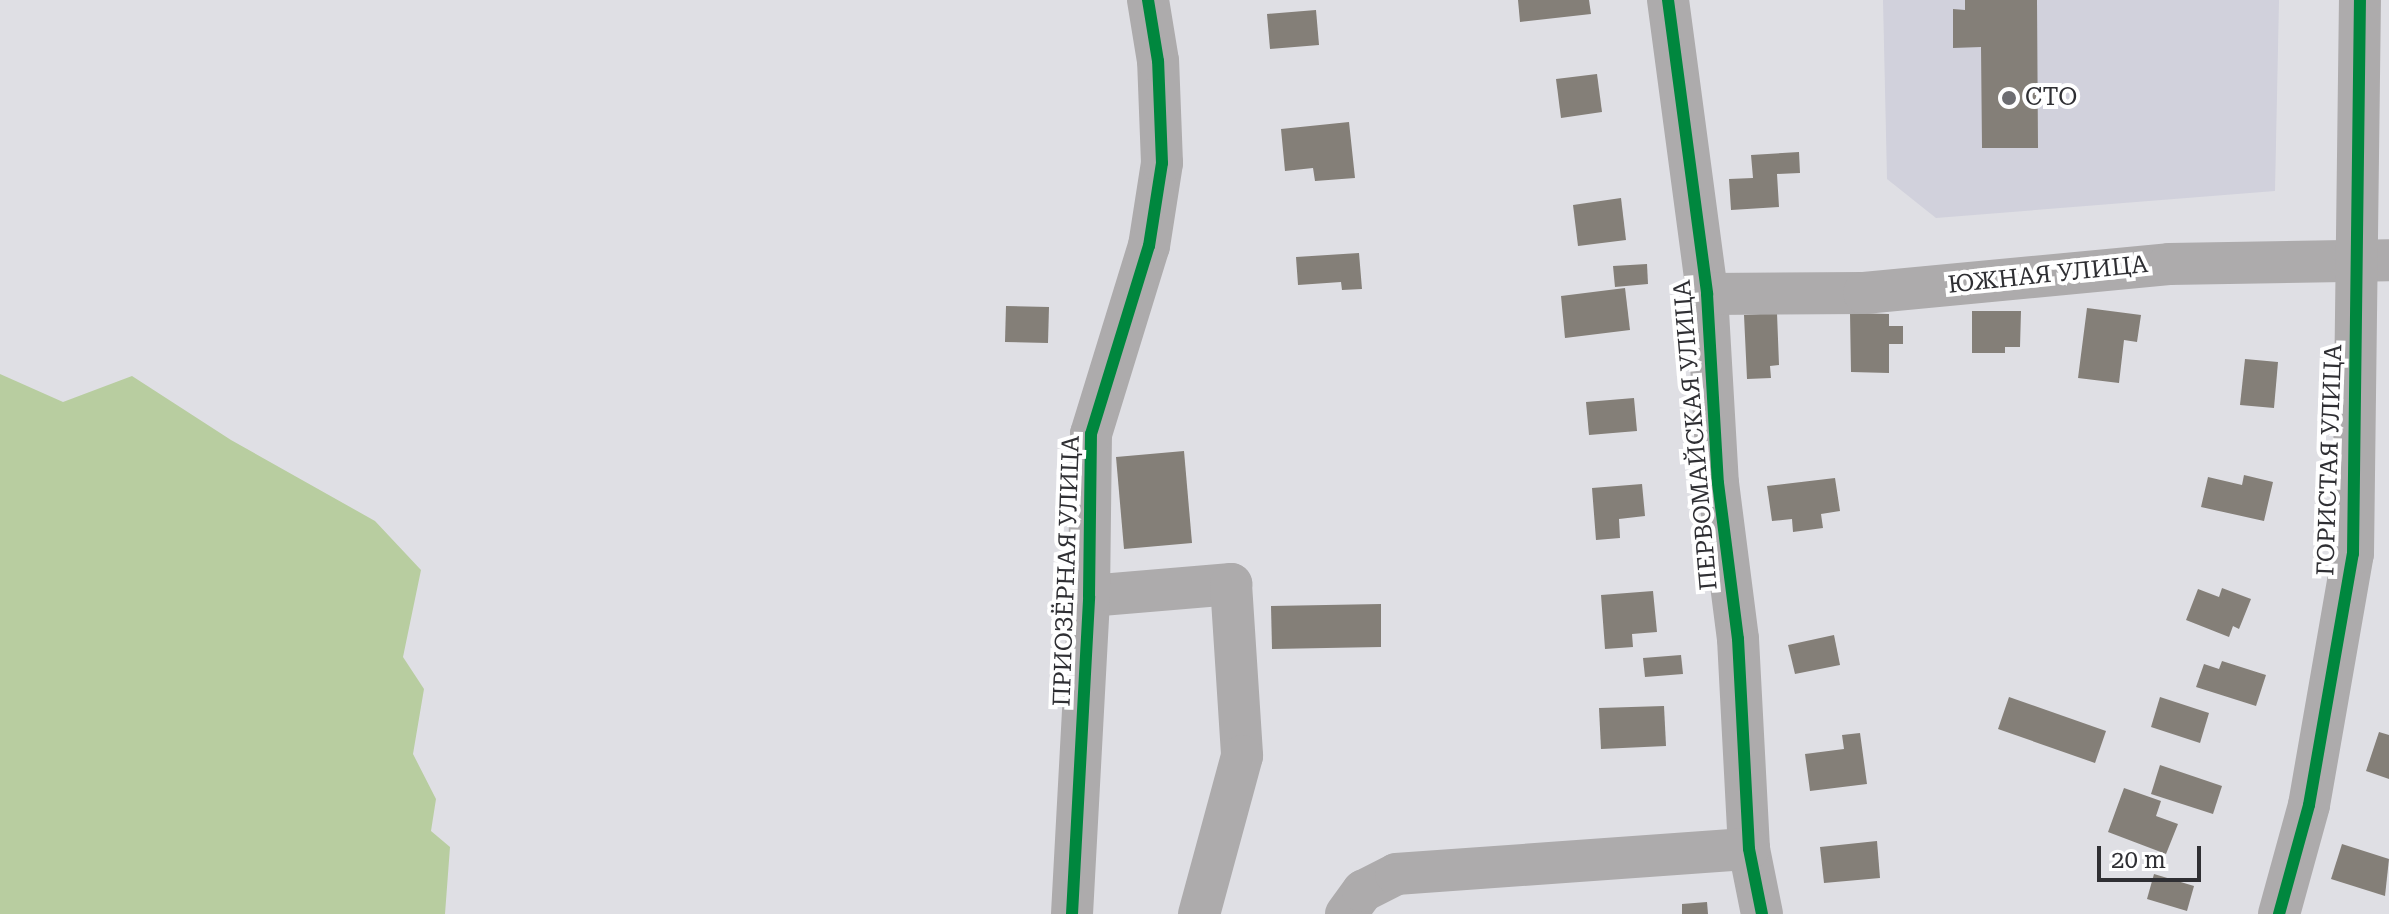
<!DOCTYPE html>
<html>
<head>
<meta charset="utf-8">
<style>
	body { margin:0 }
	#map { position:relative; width:2389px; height:914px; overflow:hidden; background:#dfdfe4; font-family:"Roboto Serif",serif }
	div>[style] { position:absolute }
	.built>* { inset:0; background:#d1d1dc }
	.forest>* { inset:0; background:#b8cda0 }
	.building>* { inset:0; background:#847f78 }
	.minor>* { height:42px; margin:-21px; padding:0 21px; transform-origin:21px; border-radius:21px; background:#adabac }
	.cycleway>* { height:12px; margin:-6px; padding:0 6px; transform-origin:6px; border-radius:6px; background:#00873e }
	.dots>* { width:22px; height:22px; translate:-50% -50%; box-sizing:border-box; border:4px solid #fff; border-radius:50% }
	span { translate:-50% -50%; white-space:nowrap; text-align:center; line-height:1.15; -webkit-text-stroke:8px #fff; paint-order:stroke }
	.poi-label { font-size:24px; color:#2f2f33 }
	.left { translate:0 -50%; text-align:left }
	.street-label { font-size:24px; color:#2f2f33 }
	.scale { position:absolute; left:2097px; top:846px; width:104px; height:36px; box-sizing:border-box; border:4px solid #2f2f33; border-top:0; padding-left:10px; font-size:24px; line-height:28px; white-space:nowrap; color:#2f2f33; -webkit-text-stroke:6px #fff; paint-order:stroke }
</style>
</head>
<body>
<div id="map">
	<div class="built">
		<i style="clip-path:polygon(1883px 0,2279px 0,2275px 191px,1936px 218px,1887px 179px)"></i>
	</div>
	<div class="forest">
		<i style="clip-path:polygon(0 374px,63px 402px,132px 376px,231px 440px,375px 521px,421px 570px,403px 657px,424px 689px,413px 754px,436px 799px,431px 831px,450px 847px,445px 914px,0 914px)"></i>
	</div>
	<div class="building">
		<i style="clip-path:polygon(1518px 0,1589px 0,1591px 14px,1520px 22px)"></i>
		<i style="clip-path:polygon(1965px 0,2037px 0,2038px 148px,1982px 148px,1981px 47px,1953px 48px,1953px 9px,1965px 10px)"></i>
		<i style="clip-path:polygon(1316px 10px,1319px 45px,1270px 49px,1267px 14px)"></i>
		<i style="clip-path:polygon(1597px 74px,1602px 112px,1561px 118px,1556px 79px)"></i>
		<i style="clip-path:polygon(1349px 122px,1355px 178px,1315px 181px,1313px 168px,1285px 171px,1281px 129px)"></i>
		<i style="clip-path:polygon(1799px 152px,1800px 173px,1777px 174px,1779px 207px,1731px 210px,1729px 179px,1753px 178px,1751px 155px)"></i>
		<i style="clip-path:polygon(1621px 198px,1626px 240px,1578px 246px,1573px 205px)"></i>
		<i style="clip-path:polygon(1359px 253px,1362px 289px,1342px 290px,1341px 282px,1298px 285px,1296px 257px)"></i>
		<i style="clip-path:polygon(1647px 264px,1648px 284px,1615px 287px,1613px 266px)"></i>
		<i style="clip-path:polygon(1625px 288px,1630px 330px,1565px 338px,1561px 296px)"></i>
		<i style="clip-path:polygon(1006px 306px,1049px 307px,1048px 343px,1005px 342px)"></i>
		<i style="clip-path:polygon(2087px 308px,2141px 315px,2137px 342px,2124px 340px,2119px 383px,2078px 378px)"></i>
		<i style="clip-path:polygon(1972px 311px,2021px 311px,2020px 347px,2005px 347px,2005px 353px,1972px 353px)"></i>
		<i style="clip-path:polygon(1777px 313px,1779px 365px,1770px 366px,1771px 378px,1747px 379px,1744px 315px)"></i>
		<i style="clip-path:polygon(1850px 313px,1889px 314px,1889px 326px,1903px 326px,1903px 344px,1889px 344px,1889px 373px,1851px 372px)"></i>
		<i style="clip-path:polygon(2245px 359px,2278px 362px,2274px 408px,2240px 405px)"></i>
		<i style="clip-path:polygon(1634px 398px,1637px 431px,1589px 435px,1586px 402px)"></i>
		<i style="clip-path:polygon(1184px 451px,1192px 543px,1124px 549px,1116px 457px)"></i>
		<i style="clip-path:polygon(2244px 475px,2273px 482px,2264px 521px,2201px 507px,2208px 477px,2242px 485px)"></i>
		<i style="clip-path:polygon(1835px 478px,1840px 511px,1821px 514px,1823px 528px,1793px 532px,1792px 519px,1772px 521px,1767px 486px)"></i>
		<i style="clip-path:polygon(1642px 484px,1645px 516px,1619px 519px,1620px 538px,1596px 540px,1592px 488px)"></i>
		<i style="clip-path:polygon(2222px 588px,2251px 599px,2239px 629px,2233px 626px,2229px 637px,2186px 620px,2198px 589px,2219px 597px)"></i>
		<i style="clip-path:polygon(1653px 591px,1657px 632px,1632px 634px,1633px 647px,1605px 649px,1601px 595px)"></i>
		<i style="clip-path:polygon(1381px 604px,1381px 647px,1272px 649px,1271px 606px)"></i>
		<i style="clip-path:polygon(1834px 635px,1840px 665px,1795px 674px,1788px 645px)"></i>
		<i style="clip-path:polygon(1681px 655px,1683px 674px,1645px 677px,1643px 658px)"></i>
		<i style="clip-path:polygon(2222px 661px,2266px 675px,2256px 706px,2196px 687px,2204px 664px,2219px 669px)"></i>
		<i style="clip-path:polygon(2009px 697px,2106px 731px,2095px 763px,1998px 729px)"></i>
		<i style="clip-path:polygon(2160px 697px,2209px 713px,2200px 743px,2151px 727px)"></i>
		<i style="clip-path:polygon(1664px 706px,1666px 746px,1601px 749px,1599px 708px)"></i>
		<i style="clip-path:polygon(2379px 732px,2389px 735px,2389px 779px,2366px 771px)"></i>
		<i style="clip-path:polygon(1860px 733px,1867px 784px,1810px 791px,1805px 754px,1844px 749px,1842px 735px)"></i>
		<i style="clip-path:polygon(2160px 765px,2222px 786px,2213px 814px,2151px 794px)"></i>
		<i style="clip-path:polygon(2124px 788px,2161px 801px,2156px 816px,2178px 824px,2166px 854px,2108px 832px)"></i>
		<i style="clip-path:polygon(1877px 841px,1880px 878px,1824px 883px,1820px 847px)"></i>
		<i style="clip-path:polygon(2342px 844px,2389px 859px,2385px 896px,2331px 879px)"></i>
		<i style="clip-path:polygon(2154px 874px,2194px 886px,2187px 911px,2147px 899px)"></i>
		<i style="clip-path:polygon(1707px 902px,1708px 914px,1682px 914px,1682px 904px)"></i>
	</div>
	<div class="minor">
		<i style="left:1668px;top:0;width:297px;rotate:82.4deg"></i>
		<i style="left:1707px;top:294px;width:189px;rotate:86.7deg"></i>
		<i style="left:1718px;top:483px;width:157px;rotate:82.7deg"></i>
		<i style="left:1738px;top:639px;width:210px;rotate:87deg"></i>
		<i style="left:1749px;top:849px;width:66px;rotate:78.7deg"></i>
		<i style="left:1707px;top:294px;width:157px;rotate:-0.4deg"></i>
		<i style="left:1864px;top:293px;width:306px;rotate:-5.4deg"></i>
		<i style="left:2169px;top:264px;width:220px;rotate:-1deg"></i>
		<i style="left:1089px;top:596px;width:143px;rotate:-4.8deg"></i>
		<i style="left:1231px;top:584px;width:172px;rotate:86.3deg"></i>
		<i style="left:1242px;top:756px;width:164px;rotate:105.2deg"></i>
		<i style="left:1072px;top:914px;width:318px;rotate:-86.9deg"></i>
		<i style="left:1089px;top:596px;width:162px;rotate:-89.3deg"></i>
		<i style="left:1091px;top:434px;width:197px;rotate:-72.9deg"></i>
		<i style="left:1149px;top:246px;width:84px;rotate:-81.1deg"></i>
		<i style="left:1162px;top:163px;width:102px;rotate:-92.2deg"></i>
		<i style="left:1158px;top:61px;width:62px;rotate:-99.3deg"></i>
		<i style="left:1346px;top:914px;width:29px;rotate:-54deg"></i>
		<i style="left:1363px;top:891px;width:37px;rotate:-27deg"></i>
		<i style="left:1396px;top:874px;width:354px;rotate:-4.1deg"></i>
		<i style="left:2279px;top:914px;width:113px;rotate:-74.6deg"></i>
		<i style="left:2309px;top:805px;width:255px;rotate:-80.1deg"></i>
		<i style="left:2353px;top:554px;width:554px;rotate:-89.28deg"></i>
	</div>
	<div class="cycleway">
		<i style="left:1668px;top:0;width:297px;rotate:82.4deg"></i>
		<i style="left:1707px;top:294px;width:189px;rotate:86.7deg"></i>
		<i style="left:1718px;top:483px;width:157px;rotate:82.7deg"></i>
		<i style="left:1738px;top:639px;width:210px;rotate:87deg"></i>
		<i style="left:1749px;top:849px;width:66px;rotate:78.7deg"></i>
		<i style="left:1072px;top:914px;width:318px;rotate:-86.9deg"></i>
		<i style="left:1089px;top:596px;width:162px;rotate:-89.3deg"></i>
		<i style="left:1091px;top:434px;width:197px;rotate:-72.9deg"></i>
		<i style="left:1149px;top:246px;width:84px;rotate:-81.1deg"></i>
		<i style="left:1162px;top:163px;width:102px;rotate:-92.2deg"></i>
		<i style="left:1158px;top:61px;width:62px;rotate:-99.3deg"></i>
		<i style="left:2279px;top:914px;width:113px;rotate:-74.6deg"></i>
		<i style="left:2309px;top:805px;width:255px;rotate:-80.1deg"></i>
		<i style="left:2353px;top:554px;width:554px;rotate:-89.28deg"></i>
	</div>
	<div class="dots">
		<i style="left:2009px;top:98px;background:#6d6d71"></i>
	</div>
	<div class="poi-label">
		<span class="left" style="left:2025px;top:98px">СТО</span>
	</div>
	<div class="street-label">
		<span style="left:2048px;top:275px;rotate:-6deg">ЮЖНАЯ УЛИЦА</span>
		<span style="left:1696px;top:435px;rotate:-95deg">ПЕРВОМАЙСКАЯ УЛИЦА</span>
		<span style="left:2330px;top:460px;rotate:-88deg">ГОРИСТАЯ УЛИЦА</span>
		<span style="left:1067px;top:571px;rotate:-88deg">ПРИОЗЁРНАЯ УЛИЦА</span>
	</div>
	<div class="scale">20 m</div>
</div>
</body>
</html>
